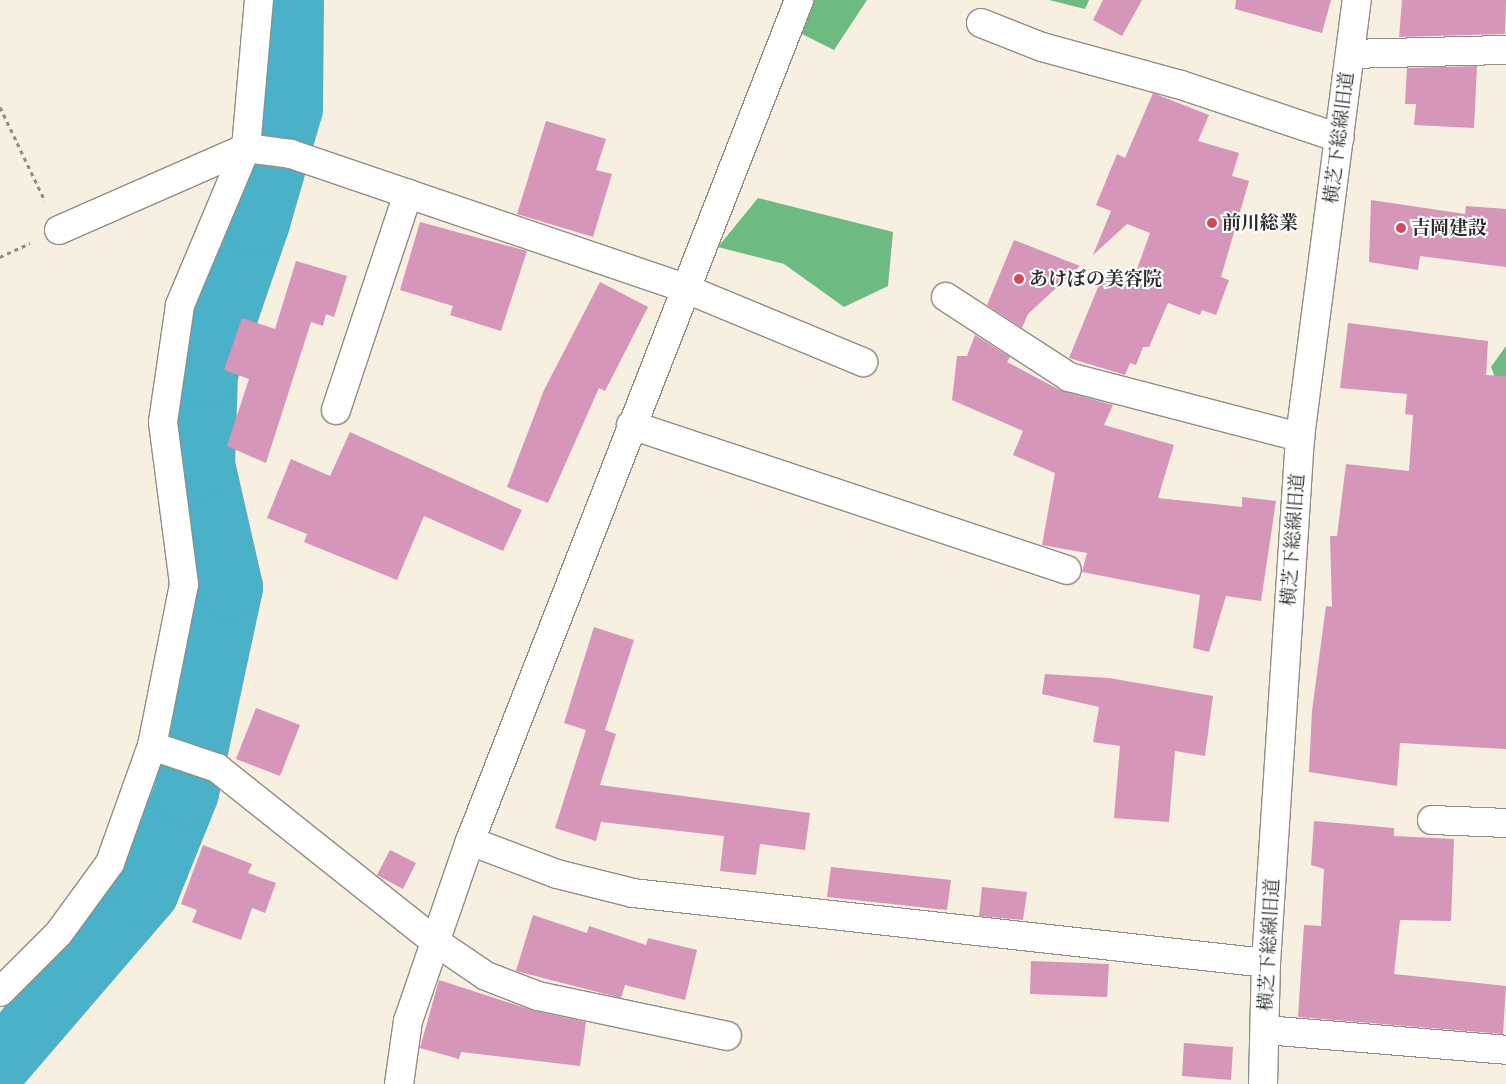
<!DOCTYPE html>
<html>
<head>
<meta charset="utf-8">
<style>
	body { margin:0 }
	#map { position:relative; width:1506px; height:1084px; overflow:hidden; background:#f7efdf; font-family:"Gentium Book Plus","Noto Serif JP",serif }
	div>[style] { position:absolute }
	.forest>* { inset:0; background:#6dba83 }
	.river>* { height:65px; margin:-32.5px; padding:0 32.5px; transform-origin:32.5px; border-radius:32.5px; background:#49b2c8 }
	.building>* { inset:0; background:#d596b9 }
	.path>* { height:3px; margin-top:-1.5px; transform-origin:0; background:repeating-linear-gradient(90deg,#918d85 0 4px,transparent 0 8px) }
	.roads { filter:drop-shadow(1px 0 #918d85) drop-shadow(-1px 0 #918d85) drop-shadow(0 1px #918d85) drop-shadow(0 -1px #918d85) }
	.minor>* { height:28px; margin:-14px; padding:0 14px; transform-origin:14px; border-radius:14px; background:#fff }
	.dots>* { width:14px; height:14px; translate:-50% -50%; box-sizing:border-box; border:2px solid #fff; border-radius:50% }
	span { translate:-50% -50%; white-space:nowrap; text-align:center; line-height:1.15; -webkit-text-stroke:4px #fff; paint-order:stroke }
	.street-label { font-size:19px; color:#2b2b2b }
	.poi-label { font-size:19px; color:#2b2b2b; font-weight:700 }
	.left { translate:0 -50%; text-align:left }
</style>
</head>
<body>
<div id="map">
	<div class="forest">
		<i style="clip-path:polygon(814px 0,867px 0,834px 50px,796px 31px)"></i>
		<i style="clip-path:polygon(1049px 0,1089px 0,1085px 9px)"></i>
		<i style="clip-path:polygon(758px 198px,893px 232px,888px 286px,844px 307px,784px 264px,718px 247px)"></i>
		<i style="clip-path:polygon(1506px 346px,1506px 405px,1491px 367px)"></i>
	</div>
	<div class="river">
		<i style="left:0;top:1061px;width:224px;rotate:-49.3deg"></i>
		<i style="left:146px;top:891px;width:107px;rotate:-68deg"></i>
		<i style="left:186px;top:792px;width:210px;rotate:-77.9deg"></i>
		<i style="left:230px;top:587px;width:126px;rotate:-102.8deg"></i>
		<i style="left:202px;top:464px;width:91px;rotate:-88.1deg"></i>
		<i style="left:205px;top:373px;width:160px;rotate:-71deg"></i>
		<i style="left:257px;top:222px;width:119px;rotate:-73.9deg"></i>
		<i style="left:290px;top:108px;width:108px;rotate:-89.5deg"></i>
	</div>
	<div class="building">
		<i style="clip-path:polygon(1103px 0,1142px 0,1122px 36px,1093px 20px)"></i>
		<i style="clip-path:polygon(1236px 0,1331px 0,1322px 33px,1235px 9px)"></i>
		<i style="clip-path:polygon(1402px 0,1506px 0,1505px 34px,1399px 37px)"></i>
		<i style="clip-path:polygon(1477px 66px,1474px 128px,1414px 125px,1416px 104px,1405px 104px,1407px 68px)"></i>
		<i style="clip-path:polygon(1153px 93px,1209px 115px,1198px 141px,1239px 153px,1232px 176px,1249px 181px,1221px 277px,1229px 280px,1216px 315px,1202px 310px,1200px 315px,1168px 303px,1149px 347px,1143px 347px,1136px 365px,1130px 363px,1125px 375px,1069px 358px,1103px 275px,1131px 286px,1150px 233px,1127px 224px,1093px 255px,1111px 211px,1096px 205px,1117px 154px,1125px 158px)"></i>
		<i style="clip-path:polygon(546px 121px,606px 139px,596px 170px,612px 174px,593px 237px,517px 214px)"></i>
		<i style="clip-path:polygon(1371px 200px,1465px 214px,1466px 206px,1506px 209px,1506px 267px,1420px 256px,1418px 270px,1369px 262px)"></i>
		<i style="clip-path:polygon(420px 222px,527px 251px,501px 331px,450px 315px,453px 306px,400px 290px)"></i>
		<i style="clip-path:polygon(1014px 240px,1080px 266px,1028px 314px,1022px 328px,987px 305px)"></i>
		<i style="clip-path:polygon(296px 261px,347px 276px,334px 317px,326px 314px,323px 326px,311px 322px,266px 463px,227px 446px,249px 379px,224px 370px,242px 318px,275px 329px)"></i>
		<i style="clip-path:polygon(600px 282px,648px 307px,605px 391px,599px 388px,548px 503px,507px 487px,544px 390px)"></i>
		<i style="clip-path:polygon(1348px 323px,1488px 341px,1486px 375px,1506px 376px,1506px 749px,1400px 743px,1397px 786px,1309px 772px,1312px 711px,1326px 606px,1332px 607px,1330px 536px,1337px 536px,1346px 464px,1409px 471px,1413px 415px,1405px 414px,1407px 394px,1340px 388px)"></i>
		<i style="clip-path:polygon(975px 335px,1010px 357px,1007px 362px,1060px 390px,1113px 405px,1104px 425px,1174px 445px,1158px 498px,1242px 507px,1242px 497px,1276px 501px,1261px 601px,1226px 596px,1209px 652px,1193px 648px,1200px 595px,1082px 572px,1087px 553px,1042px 545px,1055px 473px,1013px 455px,1023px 431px,952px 400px,957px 356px,967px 356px)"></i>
		<i style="clip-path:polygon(350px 432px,522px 510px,503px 551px,424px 516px,397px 580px,304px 542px,307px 534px,267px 518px,291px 459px,330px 476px)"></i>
		<i style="clip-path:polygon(594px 627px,634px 640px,605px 730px,616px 734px,600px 785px,810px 813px,805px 850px,760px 844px,756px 875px,720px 871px,724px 836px,601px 822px,596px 841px,555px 828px,586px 730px,564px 723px)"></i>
		<i style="clip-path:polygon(1045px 674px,1109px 678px,1213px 696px,1205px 756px,1175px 751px,1169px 822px,1114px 818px,1120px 746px,1093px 742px,1099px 707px,1042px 694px)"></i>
		<i style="clip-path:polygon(256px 708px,300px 725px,280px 776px,236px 759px)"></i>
		<i style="clip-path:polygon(1314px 821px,1394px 828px,1394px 836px,1454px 839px,1451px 921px,1400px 920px,1394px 974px,1506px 986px,1503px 1034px,1298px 1017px,1304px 925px,1321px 926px,1324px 869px,1311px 865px)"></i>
		<i style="clip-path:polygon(203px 845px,252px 864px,248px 873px,276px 883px,265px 913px,252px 908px,241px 940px,192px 922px,197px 910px,181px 904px)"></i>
		<i style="clip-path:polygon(390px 850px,416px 863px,403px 889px,377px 875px)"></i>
		<i style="clip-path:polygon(831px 867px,951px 880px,947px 910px,827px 897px)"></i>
		<i style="clip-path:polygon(982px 887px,1027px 892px,1023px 920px,979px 916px)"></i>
		<i style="clip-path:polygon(533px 915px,587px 933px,589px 926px,646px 945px,648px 938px,697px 950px,685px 1000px,625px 985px,621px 998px,516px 971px)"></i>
		<i style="clip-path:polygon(1031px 961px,1109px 964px,1107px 997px,1030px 994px)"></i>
		<i style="clip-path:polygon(439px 980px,535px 1011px,586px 1022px,580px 1066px,461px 1052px,459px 1059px,420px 1048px)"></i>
		<i style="clip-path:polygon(1184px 1043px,1233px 1047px,1231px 1080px,1182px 1076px)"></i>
	</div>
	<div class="path">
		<i style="left:0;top:107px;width:104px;rotate:64.4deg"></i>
		<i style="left:0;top:257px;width:33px;rotate:-25deg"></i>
	</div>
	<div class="roads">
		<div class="minor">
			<i style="left:981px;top:23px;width:66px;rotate:21.5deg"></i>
			<i style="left:1042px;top:47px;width:144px;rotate:15.3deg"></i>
			<i style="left:1181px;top:85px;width:167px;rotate:18.5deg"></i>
			<i style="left:1350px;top:54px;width:156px;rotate:-1.5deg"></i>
			<i style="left:59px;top:230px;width:204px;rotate:-23.7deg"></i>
			<i style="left:246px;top:148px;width:45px;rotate:7.6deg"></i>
			<i style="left:291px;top:154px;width:415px;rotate:18.8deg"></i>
			<i style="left:684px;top:288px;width:194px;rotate:22.5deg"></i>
			<i style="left:946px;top:297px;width:147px;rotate:33deg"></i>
			<i style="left:1069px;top:377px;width:239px;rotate:14.6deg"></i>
			<i style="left:336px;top:410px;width:228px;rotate:-71.6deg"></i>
			<i style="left:631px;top:425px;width:459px;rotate:18.4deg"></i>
			<i style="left:152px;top:746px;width:69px;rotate:18.7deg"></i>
			<i style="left:217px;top:768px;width:280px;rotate:38.5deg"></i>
			<i style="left:436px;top:942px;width:60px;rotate:34.2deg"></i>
			<i style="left:486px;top:976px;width:56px;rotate:21deg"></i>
			<i style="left:538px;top:996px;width:193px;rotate:11.9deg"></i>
			<i style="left:1432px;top:820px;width:74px;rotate:2.3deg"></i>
			<i style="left:470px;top:841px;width:93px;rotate:20.8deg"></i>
			<i style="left:557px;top:874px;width:78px;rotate:14deg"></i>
			<i style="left:633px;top:893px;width:637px;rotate:6.31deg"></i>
			<i style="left:0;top:992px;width:83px;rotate:-45deg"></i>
			<i style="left:59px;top:933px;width:87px;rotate:-53.9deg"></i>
			<i style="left:110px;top:863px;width:124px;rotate:-70.3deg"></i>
			<i style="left:152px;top:746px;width:165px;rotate:-78.8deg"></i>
			<i style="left:184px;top:584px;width:163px;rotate:-97.4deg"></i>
			<i style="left:163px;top:422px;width:118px;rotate:-81.7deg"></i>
			<i style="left:180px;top:305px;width:170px;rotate:-67.2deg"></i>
			<i style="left:246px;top:148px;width:149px;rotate:-85deg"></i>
			<i style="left:1265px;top:1030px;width:242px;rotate:4.7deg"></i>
			<i style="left:399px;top:1084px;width:64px;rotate:-81.9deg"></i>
			<i style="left:408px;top:1021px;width:190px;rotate:-71deg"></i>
			<i style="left:470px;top:841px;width:903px;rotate:-68.63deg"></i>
			<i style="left:1263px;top:1084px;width:121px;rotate:-88.6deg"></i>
			<i style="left:1266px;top:963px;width:527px;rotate:-86.3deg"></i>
			<i style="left:1300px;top:437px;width:441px;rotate:-82.6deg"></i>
		</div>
	</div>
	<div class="dots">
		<i style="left:1212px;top:223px;background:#d1495b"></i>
		<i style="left:1401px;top:228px;background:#d1495b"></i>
		<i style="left:1019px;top:279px;background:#d1495b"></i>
	</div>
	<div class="street-label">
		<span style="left:1339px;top:138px;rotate:-83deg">横芝下総線旧道</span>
		<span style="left:1293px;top:540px;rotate:-86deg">横芝下総線旧道</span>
		<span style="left:1269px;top:945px;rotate:-87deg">横芝下総線旧道</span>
	</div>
	<div class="poi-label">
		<span class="left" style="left:1222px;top:223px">前川総業</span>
		<span class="left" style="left:1411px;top:228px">吉岡建設</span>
		<span class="left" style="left:1029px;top:279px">あけぼの美容院</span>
	</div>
</div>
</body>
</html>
